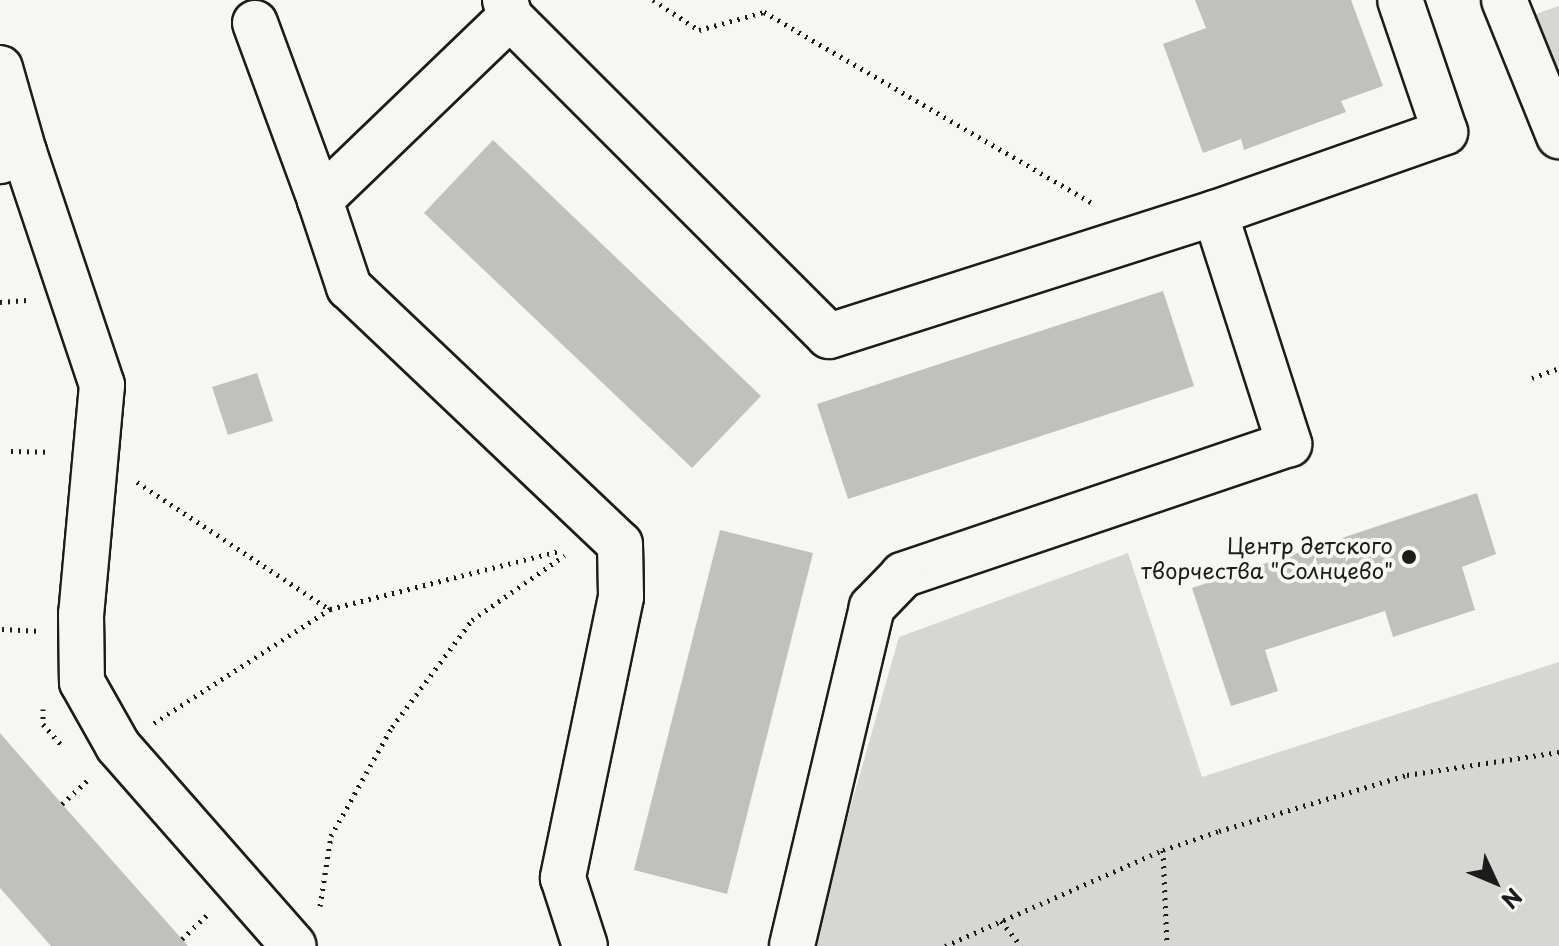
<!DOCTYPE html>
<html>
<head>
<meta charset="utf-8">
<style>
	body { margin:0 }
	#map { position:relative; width:1559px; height:946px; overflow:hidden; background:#f6f6f2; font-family:"Playpen Sans",sans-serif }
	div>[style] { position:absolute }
	.green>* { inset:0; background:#d6d6d2 }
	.building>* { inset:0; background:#c0c0bd }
	.path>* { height:5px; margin-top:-2.5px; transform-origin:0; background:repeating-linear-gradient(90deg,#1c1c1c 0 2px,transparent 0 8px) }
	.roads { filter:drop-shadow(2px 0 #1c1c1c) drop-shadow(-2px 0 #1c1c1c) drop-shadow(0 2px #1c1c1c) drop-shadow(0 -2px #1c1c1c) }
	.minor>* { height:44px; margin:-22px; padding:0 22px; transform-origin:22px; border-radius:22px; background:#f6f6f2 }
	.dots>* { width:22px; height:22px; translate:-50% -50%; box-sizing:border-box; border:4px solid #f6f6f2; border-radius:50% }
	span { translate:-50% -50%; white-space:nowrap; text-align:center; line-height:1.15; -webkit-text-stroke:8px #f6f6f2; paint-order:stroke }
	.poi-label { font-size:22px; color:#1c1c1c }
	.right { translate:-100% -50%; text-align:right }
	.north { position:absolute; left:1455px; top:842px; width:80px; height:80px; -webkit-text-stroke:6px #f6f6f2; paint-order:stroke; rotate:134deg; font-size:22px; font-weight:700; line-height:32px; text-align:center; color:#1c1c1c }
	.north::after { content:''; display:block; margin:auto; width:28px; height:36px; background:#1c1c1c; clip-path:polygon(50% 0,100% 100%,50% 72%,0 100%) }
</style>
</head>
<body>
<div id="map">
	<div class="green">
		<i style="clip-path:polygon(1559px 6px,1559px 106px,1527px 17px)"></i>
		<i style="clip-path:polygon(1128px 553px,1202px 777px,1559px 662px,1559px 946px,811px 946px,899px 637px)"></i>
	</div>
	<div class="building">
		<i style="clip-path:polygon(1195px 0,1351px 0,1383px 86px,1341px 101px,1346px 112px,1244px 150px,1241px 139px,1203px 153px,1163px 44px,1206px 28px)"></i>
		<i style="clip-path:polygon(493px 140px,761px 396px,692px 468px,424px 213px)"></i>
		<i style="clip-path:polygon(1163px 291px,1194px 386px,848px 499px,817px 404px)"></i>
		<i style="clip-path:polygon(257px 373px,273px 421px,228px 435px,212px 387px)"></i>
		<i style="clip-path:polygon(1477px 493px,1496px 554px,1462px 567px,1475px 610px,1393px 637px,1385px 611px,1265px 650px,1278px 691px,1231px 706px,1192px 588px)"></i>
		<i style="clip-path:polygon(720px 530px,813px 553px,727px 894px,634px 870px)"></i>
		<i style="clip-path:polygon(0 733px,62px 804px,188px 946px,51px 946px,0 888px)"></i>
	</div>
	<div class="path">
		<i style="left:653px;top:0;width:55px;rotate:33.1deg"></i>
		<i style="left:699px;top:30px;width:67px;rotate:-15.5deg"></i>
		<i style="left:764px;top:12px;width:382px;rotate:30.2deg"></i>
		<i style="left:0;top:302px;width:27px;rotate:-4deg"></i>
		<i style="left:1532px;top:378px;width:29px;rotate:-20deg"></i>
		<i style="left:11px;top:451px;width:39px;rotate:1deg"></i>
		<i style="left:137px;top:482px;width:230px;rotate:33.5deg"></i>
		<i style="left:2px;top:629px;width:35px;rotate:3deg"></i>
		<i style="left:43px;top:709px;width:15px;rotate:90deg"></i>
		<i style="left:43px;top:724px;width:30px;rotate:49deg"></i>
		<i style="left:154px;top:723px;width:210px;rotate:-32.9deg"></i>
		<i style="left:330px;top:609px;width:237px;rotate:-14.2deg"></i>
		<i style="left:62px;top:804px;width:35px;rotate:-43deg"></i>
		<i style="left:1163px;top:850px;width:96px;rotate:87.6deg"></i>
		<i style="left:320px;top:906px;width:71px;rotate:-81.1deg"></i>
		<i style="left:331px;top:836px;width:125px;rotate:-60.8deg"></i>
		<i style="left:392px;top:727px;width:134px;rotate:-53.2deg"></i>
		<i style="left:472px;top:620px;width:113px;rotate:-35deg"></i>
		<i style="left:1001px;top:921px;width:32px;rotate:51deg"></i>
		<i style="left:182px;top:939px;width:35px;rotate:-44deg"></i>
		<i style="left:945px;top:946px;width:238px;rotate:-23.8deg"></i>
		<i style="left:1163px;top:850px;width:59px;rotate:-18.7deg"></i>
		<i style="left:1219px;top:831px;width:196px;rotate:-16.6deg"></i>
		<i style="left:1407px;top:775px;width:154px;rotate:-8.6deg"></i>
	</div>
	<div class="roads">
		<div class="minor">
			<i style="left:505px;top:0;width:18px;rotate:74deg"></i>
			<i style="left:510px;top:17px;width:451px;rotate:45deg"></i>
			<i style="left:829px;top:336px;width:405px;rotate:-17.7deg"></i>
			<i style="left:1215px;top:213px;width:243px;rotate:72.2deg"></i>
			<i style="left:1289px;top:444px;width:408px;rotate:161.3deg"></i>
			<i style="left:903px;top:575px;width:45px;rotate:134.1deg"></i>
			<i style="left:872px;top:607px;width:348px;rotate:103.3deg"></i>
			<i style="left:1504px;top:0;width:147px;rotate:68deg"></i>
			<i style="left:510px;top:17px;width:264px;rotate:136.1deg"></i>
			<i style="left:320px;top:200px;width:92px;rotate:71.6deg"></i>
			<i style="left:349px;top:287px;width:373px;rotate:43.5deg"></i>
			<i style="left:620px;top:544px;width:53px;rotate:88.9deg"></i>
			<i style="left:621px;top:597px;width:287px;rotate:101.7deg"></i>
			<i style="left:563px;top:878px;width:71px;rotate:72.1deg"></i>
			<i style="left:255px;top:23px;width:189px;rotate:69.8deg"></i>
			<i style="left:0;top:68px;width:87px;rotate:74.1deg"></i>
			<i style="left:24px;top:152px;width:26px;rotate:159deg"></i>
			<i style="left:24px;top:152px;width:246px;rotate:71.5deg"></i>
			<i style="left:102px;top:385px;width:230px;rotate:95.2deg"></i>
			<i style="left:81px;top:614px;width:68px;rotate:89.2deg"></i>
			<i style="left:82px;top:682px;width:73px;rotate:60.6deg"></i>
			<i style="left:118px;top:746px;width:266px;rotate:48.7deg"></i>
			<i style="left:1215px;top:213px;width:244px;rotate:-19.4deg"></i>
			<i style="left:1445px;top:132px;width:139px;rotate:-108.8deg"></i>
		</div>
	</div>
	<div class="dots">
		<i style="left:1409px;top:557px;background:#1c1c1c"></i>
	</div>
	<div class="poi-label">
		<span class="right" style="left:1393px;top:557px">Центр детского<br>творчества "Солнцево"</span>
	</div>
	<div class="north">N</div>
</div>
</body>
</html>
